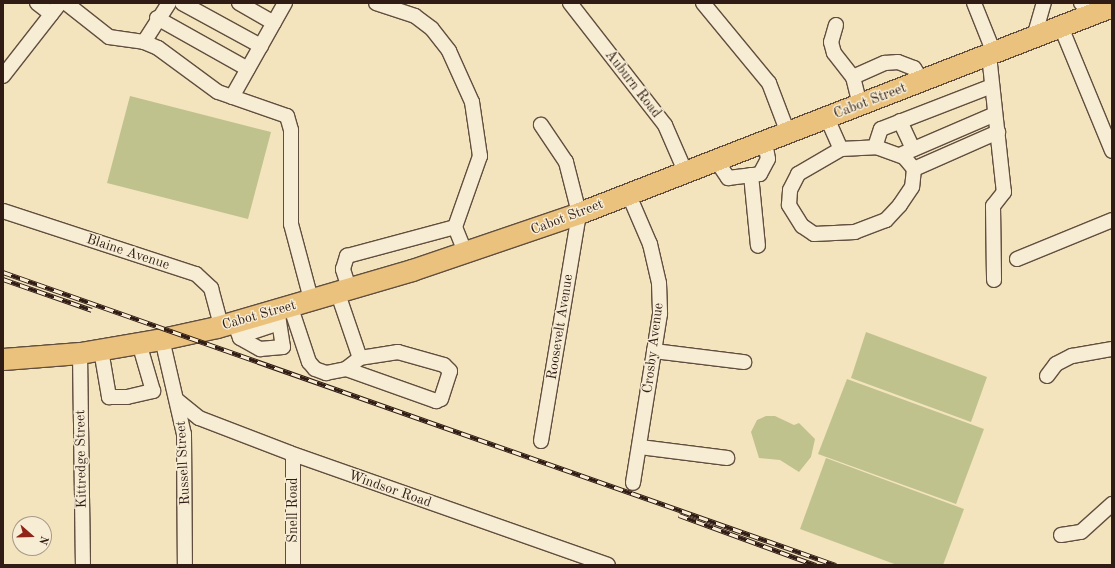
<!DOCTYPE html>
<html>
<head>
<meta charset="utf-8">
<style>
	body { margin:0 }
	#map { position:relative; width:1115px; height:568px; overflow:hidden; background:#f3e4bd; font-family:"Old Standard TT",serif }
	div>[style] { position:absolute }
	.green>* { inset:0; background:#c0c28d }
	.roads { filter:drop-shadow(1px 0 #614e3f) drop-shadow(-1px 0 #614e3f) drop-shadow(0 1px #614e3f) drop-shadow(0 -1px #614e3f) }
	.minor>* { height:14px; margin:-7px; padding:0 7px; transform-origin:7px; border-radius:7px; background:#f7edd4 }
	.highway>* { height:21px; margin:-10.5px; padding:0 10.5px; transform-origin:10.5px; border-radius:10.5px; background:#eac27e }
	.rail>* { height:4.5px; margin-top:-2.25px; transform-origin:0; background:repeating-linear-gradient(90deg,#f7edd4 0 9px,#301c15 0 18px); box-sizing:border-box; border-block:1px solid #301c15 }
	span { translate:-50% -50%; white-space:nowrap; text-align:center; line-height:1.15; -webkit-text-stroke:3px #f7edd4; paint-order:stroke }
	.street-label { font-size:14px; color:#301c15 }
	.frame { position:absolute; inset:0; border:4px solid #301c15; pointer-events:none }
	.north { position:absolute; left:12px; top:516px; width:40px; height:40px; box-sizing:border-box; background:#f7edd4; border:1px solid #a79988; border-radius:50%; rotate:110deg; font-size:11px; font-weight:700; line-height:16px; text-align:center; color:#301c15 }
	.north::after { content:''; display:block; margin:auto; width:14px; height:18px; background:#8f2418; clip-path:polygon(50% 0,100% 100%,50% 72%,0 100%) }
</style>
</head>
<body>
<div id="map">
	<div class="green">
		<i style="clip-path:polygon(130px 96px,271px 132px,248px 219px,107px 183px)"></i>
		<i style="clip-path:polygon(866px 332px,987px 377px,971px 422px,851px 378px)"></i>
		<i style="clip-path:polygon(847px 379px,984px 429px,956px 504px,818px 454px)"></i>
		<i style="clip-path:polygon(766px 416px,775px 416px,794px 425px,799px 423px,815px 439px,811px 457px,799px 472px,780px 460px,759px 458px,751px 432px,757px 420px)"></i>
		<i style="clip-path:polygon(826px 458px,964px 509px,943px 565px,897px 565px,800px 529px)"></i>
	</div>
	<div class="roads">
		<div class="minor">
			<i style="left:37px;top:3px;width:18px;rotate:38deg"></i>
			<i style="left:66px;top:3px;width:55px;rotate:38.3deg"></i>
			<i style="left:109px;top:37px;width:35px;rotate:8deg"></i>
			<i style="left:144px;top:42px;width:15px;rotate:23deg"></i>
			<i style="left:158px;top:48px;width:74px;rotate:36.3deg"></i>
			<i style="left:218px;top:92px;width:73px;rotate:19.2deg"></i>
			<i style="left:287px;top:116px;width:15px;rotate:74deg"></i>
			<i style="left:291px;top:130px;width:94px;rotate:90deg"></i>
			<i style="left:291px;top:224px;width:78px;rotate:75.1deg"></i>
			<i style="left:182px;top:3px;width:90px;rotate:28.6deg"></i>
			<i style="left:239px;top:3px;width:40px;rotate:29.7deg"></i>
			<i style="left:376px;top:3px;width:41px;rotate:18.4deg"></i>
			<i style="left:415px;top:16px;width:21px;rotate:37deg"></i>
			<i style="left:432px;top:29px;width:28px;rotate:52deg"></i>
			<i style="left:449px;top:51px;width:56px;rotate:65.7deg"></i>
			<i style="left:472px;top:102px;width:55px;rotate:81.6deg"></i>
			<i style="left:480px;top:156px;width:75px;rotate:109.4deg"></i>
			<i style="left:570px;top:3px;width:155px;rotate:52.1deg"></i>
			<i style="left:665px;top:125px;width:50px;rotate:66.5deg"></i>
			<i style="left:703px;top:3px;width:104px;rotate:50.5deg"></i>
			<i style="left:769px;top:83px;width:53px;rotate:69.2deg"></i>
			<i style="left:974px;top:3px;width:54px;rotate:68.2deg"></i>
			<i style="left:1081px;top:3px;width:22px;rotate:22deg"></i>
			<i style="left:157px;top:18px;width:104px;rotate:29.3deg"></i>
			<i style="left:836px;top:25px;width:18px;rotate:106deg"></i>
			<i style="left:831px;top:42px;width:11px;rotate:75deg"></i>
			<i style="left:834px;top:53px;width:31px;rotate:52deg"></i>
			<i style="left:853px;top:77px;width:29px;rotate:76deg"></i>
			<i style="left:1061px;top:27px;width:134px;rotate:67.6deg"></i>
			<i style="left:1034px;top:37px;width:35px;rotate:-74deg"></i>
			<i style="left:144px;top:42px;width:46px;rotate:-57.3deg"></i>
			<i style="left:989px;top:55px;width:138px;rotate:83.8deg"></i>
			<i style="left:1004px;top:192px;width:18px;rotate:128deg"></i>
			<i style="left:993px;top:206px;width:74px;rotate:89.2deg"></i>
			<i style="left:3px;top:76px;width:93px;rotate:-52deg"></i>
			<i style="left:853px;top:77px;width:35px;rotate:-24deg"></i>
			<i style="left:885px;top:63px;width:13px;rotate:-4deg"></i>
			<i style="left:898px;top:62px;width:17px;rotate:21deg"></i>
			<i style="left:914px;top:68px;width:15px;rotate:58deg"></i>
			<i style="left:232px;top:97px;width:108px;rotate:-60.6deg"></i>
			<i style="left:827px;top:118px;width:34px;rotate:66deg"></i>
			<i style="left:900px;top:121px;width:31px;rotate:65deg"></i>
			<i style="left:875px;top:147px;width:19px;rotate:-72deg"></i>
			<i style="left:881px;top:129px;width:119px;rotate:-21.2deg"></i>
			<i style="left:876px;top:147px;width:30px;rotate:20deg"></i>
			<i style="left:904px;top:157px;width:16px;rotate:50deg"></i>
			<i style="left:914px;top:169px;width:18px;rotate:96deg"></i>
			<i style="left:912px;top:187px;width:22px;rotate:124deg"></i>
			<i style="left:900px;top:205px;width:21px;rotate:133deg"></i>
			<i style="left:886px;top:220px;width:33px;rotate:159deg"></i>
			<i style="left:855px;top:232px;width:41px;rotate:177.2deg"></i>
			<i style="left:814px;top:234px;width:14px;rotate:-146deg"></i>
			<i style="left:802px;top:226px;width:25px;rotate:-122deg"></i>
			<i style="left:789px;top:205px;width:15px;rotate:-86deg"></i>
			<i style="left:790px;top:190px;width:18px;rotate:-63deg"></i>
			<i style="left:798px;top:174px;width:50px;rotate:-30.2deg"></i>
			<i style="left:841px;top:149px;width:35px;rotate:-3deg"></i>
			<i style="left:900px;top:155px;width:103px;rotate:-23.3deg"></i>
			<i style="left:716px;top:160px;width:22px;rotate:56deg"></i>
			<i style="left:728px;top:178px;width:32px;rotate:-7deg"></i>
			<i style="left:760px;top:174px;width:17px;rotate:-62deg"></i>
			<i style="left:768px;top:159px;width:17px;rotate:-100deg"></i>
			<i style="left:914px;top:169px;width:92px;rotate:-23.8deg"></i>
			<i style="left:751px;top:175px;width:71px;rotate:84.4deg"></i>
			<i style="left:628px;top:193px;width:56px;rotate:66.7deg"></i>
			<i style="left:650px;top:244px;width:40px;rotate:77deg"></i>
			<i style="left:659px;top:283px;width:31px;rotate:88deg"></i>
			<i style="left:660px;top:314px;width:171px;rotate:99.1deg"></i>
			<i style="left:3px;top:211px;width:203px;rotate:18.1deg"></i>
			<i style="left:196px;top:274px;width:21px;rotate:43deg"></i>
			<i style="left:211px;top:288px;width:39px;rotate:75deg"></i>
			<i style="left:1017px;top:259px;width:103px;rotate:-22.3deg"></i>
			<i style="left:349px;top:288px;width:20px;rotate:-108deg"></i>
			<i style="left:343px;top:269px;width:14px;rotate:-73deg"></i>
			<i style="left:347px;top:256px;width:112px;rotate:-15deg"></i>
			<i style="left:455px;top:227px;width:27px;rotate:68deg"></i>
			<i style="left:337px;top:291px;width:71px;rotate:71.1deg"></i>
			<i style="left:290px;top:305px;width:60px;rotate:71.6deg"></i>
			<i style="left:309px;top:362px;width:9px;rotate:49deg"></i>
			<i style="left:315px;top:369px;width:12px;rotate:20deg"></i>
			<i style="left:326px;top:373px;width:20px;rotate:-11deg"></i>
			<i style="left:346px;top:369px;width:96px;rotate:19.6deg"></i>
			<i style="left:436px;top:401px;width:5px;rotate:-22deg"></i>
			<i style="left:441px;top:399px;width:29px;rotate:-72deg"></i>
			<i style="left:450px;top:371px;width:8px;rotate:-135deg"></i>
			<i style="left:444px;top:365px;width:48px;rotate:-164.2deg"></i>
			<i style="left:398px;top:352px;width:38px;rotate:171deg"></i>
			<i style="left:360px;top:358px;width:18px;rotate:142deg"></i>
			<i style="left:234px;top:322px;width:17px;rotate:69deg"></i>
			<i style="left:240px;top:338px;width:23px;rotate:29deg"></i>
			<i style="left:260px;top:349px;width:23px;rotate:-5deg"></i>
			<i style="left:283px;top:347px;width:38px;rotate:-99deg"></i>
			<i style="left:240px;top:336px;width:41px;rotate:-18.4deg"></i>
			<i style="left:162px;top:339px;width:98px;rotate:77deg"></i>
			<i style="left:184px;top:434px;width:131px;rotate:89.6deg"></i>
			<i style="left:101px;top:350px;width:48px;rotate:80.3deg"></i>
			<i style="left:109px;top:397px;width:18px"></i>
			<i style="left:127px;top:397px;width:27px;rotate:-13deg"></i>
			<i style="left:153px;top:391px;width:50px;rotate:-106.3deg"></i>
			<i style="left:654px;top:351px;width:91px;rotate:7deg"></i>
			<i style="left:80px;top:353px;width:212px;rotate:89.2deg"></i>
			<i style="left:1047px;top:376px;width:15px;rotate:-53deg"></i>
			<i style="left:1056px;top:364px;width:18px;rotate:-27deg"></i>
			<i style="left:1072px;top:356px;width:41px;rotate:-9.9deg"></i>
			<i style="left:178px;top:401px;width:27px;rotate:39deg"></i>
			<i style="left:199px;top:418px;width:97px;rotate:21deg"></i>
			<i style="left:290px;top:453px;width:337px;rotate:19.4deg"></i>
			<i style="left:541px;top:441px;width:231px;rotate:-80.5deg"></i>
			<i style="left:579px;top:213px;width:53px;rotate:-104.3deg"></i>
			<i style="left:566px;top:162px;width:45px;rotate:-124deg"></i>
			<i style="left:640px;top:447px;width:88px;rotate:7.2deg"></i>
			<i style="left:1061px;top:535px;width:20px;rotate:-9deg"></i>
			<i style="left:1081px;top:532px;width:42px;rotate:-42.1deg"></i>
			<i style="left:293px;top:565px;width:110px;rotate:-90deg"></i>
		</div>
		<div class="highway">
			<i style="left:3px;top:359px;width:77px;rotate:-4.5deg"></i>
			<i style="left:80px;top:353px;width:83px;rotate:-9.7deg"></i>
			<i style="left:162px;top:339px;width:56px;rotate:-12.3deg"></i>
			<i style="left:217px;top:327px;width:203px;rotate:-16.3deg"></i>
			<i style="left:412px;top:270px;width:176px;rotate:-18.8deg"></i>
			<i style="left:579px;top:213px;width:572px;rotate:-21.22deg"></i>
		</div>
	</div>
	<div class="rail">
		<i style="left:3px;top:272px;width:883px;rotate:19.38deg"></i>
		<i style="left:3px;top:279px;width:94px;rotate:19.2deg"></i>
		<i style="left:679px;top:515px;width:146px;rotate:20.1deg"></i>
	</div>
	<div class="street-label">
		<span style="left:633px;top:84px;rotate:52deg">Auburn Road</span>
		<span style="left:870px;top:101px;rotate:-21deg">Cabot Street</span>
		<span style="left:567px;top:217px;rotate:-21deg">Cabot Street</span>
		<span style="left:128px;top:252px;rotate:18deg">Blaine Avenue</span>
		<span style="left:259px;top:315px;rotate:-16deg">Cabot Street</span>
		<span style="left:560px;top:327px;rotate:-81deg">Roosevelt Avenue</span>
		<span style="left:653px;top:348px;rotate:-83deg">Crosby Avenue</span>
		<span style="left:81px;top:459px;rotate:-91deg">Kittredge Street</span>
		<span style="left:183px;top:463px;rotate:-93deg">Russell Street</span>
		<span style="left:390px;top:489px;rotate:19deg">Windsor Road</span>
		<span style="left:293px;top:510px;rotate:-90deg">Snell Road</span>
	</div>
	<div class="frame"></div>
	<div class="north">N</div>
</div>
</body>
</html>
